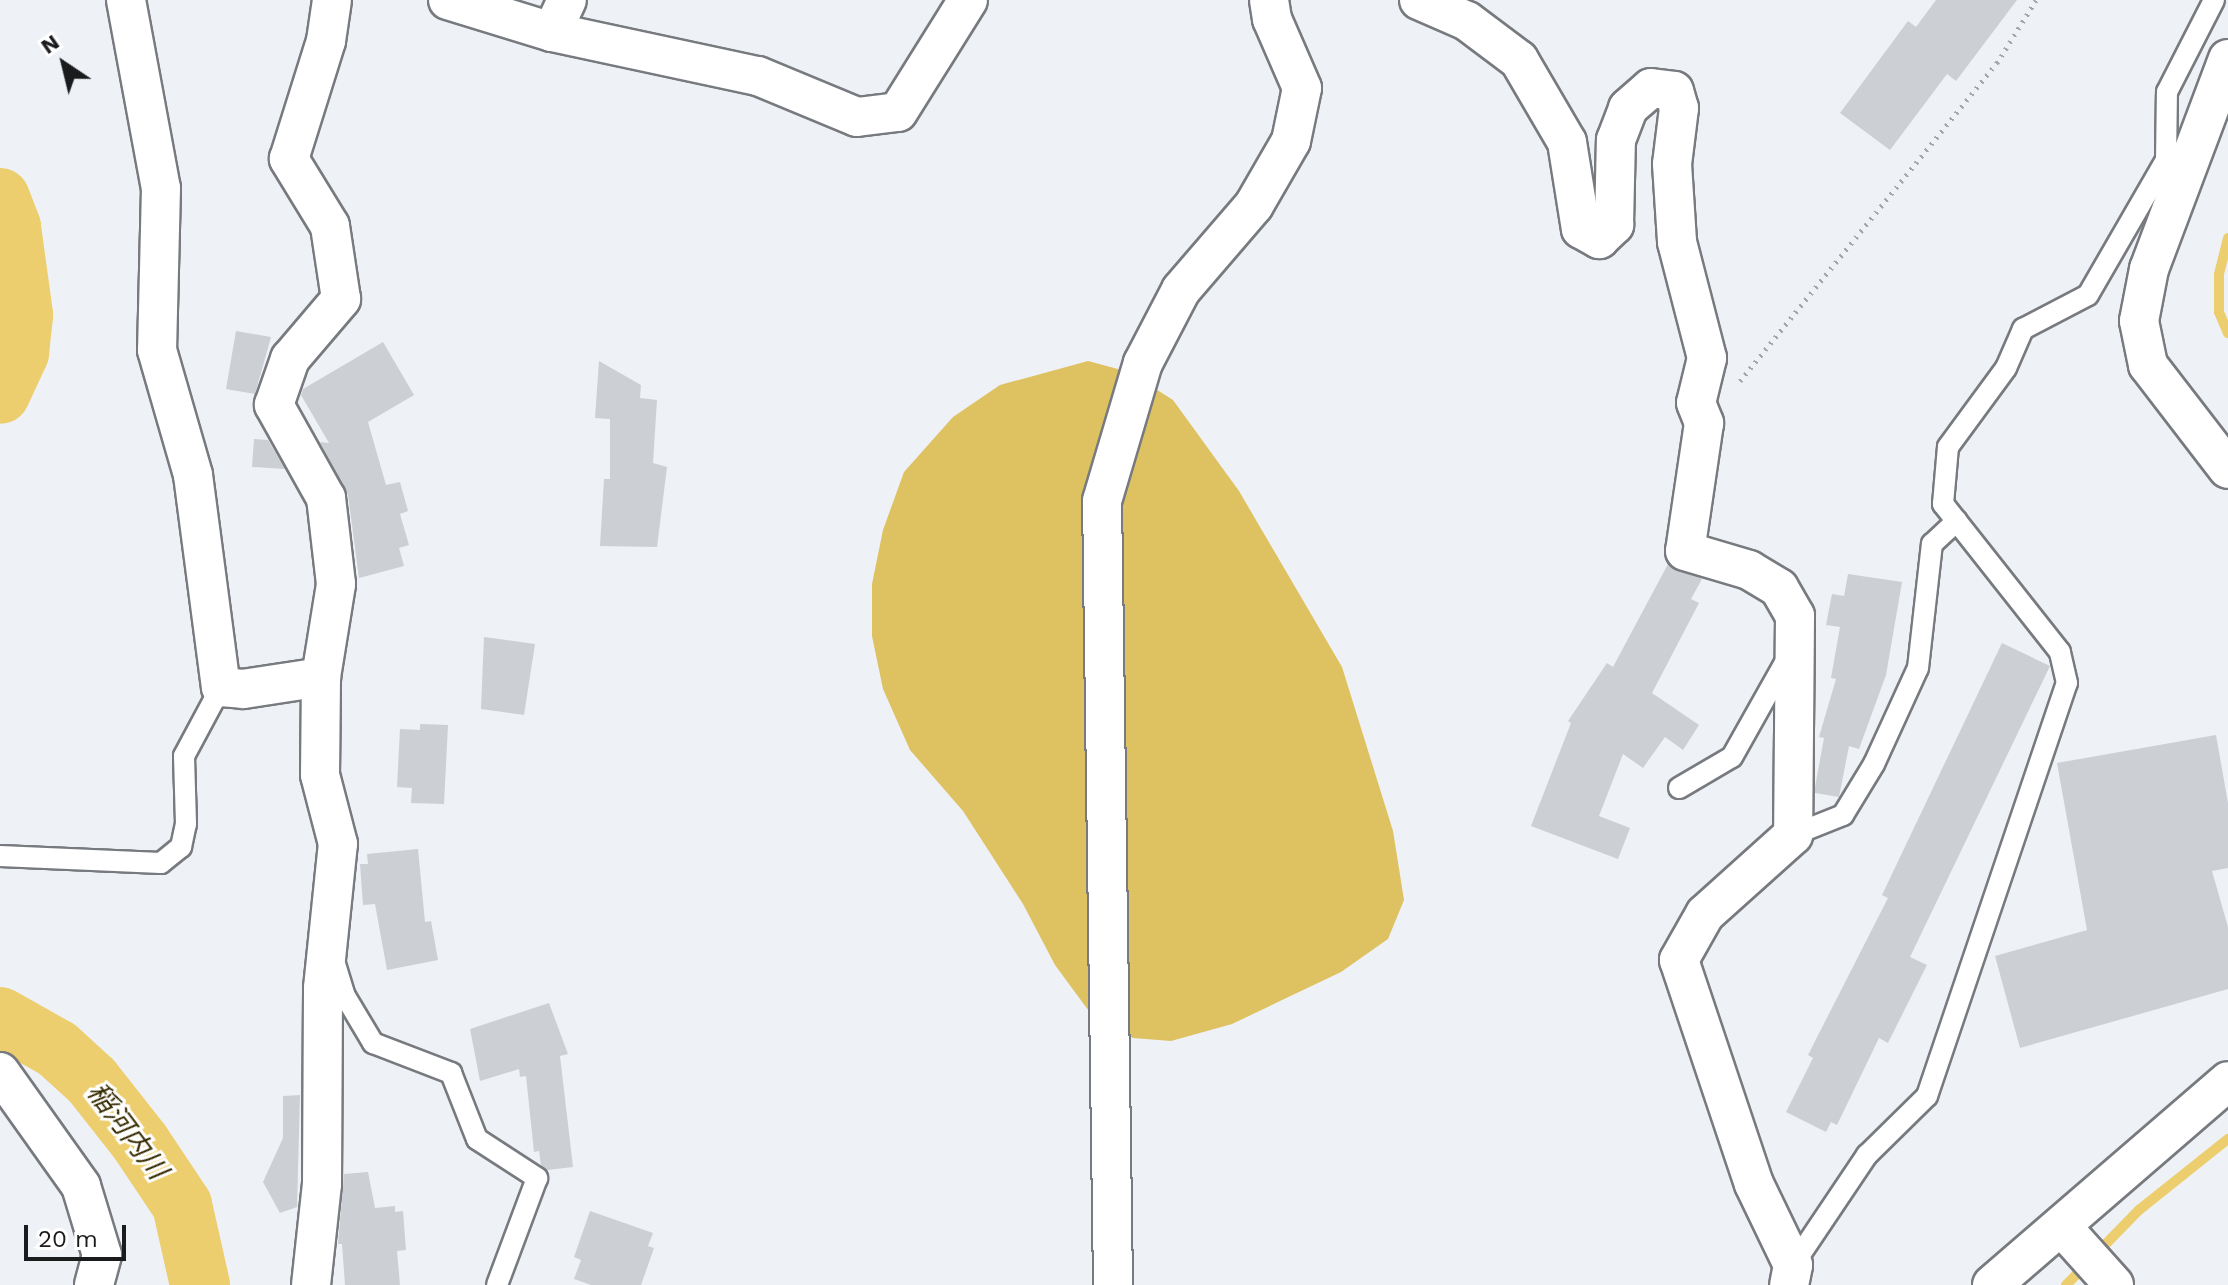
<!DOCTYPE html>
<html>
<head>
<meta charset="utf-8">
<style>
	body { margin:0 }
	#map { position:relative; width:2228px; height:1285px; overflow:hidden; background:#eef1f6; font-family:"Work Sans","Noto Sans JP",sans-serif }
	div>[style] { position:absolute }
	.forest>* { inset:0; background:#dec161 }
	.stream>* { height:10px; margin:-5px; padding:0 5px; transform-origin:5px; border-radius:5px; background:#ecce6e }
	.river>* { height:60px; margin:-30px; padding:0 30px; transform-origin:30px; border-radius:30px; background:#ecce6e }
	.building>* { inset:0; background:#cccfd4 }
	.path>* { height:5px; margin-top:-2.5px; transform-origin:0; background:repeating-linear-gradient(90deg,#a4a6aa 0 2px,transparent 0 8px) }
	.roads { filter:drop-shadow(2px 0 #777a7f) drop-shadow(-2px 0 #777a7f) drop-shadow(0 2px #777a7f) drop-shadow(0 -2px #777a7f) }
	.service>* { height:20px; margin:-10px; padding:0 10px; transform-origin:10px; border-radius:10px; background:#fff }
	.minor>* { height:38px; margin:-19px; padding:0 19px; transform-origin:19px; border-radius:19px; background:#fff }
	span { translate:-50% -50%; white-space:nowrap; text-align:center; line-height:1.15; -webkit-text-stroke:6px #fff; paint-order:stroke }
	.water-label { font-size:28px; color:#362a00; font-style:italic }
	.north { position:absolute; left:24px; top:24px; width:80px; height:80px; -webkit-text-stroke:6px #fff; paint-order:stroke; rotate:325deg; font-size:22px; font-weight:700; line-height:32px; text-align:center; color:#1a1b1d }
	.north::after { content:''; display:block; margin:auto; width:28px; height:36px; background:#1a1b1d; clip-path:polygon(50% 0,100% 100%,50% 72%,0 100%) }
	.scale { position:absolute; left:24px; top:1225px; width:102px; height:36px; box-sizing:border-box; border:4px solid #1a1b1d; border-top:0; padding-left:10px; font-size:24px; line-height:28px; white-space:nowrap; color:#1a1b1d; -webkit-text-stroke:6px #fff; paint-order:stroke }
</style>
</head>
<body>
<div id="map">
	<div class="forest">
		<i style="clip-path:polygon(1088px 361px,1129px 372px,1173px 400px,1239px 491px,1342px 667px,1393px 831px,1404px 900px,1388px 939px,1341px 972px,1232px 1024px,1171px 1041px,1133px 1038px,1094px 1018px,1055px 965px,1023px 904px,963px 811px,910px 750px,883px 689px,872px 636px,872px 584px,883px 530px,904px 472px,953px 417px,1000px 385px)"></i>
	</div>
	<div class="stream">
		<i style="left:2228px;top:238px;width:37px;rotate:104deg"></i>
		<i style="left:2219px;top:274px;width:38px;rotate:90deg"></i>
		<i style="left:2219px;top:312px;width:23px;rotate:67deg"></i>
		<i style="left:2097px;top:1253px;width:60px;rotate:-45.7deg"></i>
		<i style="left:2139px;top:1210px;width:114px;rotate:-38.6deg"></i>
		<i style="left:2066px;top:1285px;width:28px;rotate:-45deg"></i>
	</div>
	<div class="river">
		<i style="left:0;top:198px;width:31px;rotate:69deg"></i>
		<i style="left:11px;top:227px;width:89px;rotate:82.2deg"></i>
		<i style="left:23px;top:315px;width:38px;rotate:96deg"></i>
		<i style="left:19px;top:353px;width:45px;rotate:114.9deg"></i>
		<i style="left:0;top:1017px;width:65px;rotate:29.3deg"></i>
		<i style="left:57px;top:1049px;width:47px;rotate:42.4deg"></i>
		<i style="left:92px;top:1081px;width:78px;rotate:51.8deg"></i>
		<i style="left:140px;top:1142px;width:76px;rotate:56.3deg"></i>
		<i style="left:182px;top:1205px;width:82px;rotate:77.3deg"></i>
	</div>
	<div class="building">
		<i style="clip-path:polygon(1936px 0,2017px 0,1956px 81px,1947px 74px,1890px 150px,1840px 113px,1908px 21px,1916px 27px)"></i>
		<i style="clip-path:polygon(236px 331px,271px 337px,255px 394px,226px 389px)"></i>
		<i style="clip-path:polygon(383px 342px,414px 395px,368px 422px,386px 485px,400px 482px,408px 511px,400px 514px,409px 545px,399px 548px,404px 566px,359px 578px,348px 495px,320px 442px,329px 443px,301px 395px,303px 389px)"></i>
		<i style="clip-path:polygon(599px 361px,641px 385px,640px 398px,657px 400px,653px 463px,667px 467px,657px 547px,600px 546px,604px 479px,610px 479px,610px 419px,595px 418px)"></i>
		<i style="clip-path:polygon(254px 439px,268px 440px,285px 469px,252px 467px)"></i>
		<i style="clip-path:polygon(1668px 564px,1702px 579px,1691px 599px,1699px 603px,1652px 693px,1699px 725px,1683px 750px,1665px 737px,1643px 768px,1623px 754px,1599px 816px,1630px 828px,1618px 859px,1531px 826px,1571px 723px,1568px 721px,1607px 663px,1613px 667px)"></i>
		<i style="clip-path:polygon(1848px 574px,1902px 582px,1886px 675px,1859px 749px,1849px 746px,1839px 797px,1815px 793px,1815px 787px,1824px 738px,1819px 737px,1836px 679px,1831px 678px,1840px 627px,1826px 625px,1832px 594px,1844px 596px)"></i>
		<i style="clip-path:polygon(484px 637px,535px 644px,524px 715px,481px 709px)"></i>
		<i style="clip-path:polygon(2002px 643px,2050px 666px,1910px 957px,1927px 965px,1888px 1043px,1879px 1038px,1837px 1125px,1831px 1122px,1826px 1132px,1786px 1112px,1813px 1058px,1808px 1055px,1888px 898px,1882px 895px)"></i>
		<i style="clip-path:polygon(420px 724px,448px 725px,444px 804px,411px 803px,412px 788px,397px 787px,400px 729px,420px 730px)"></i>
		<i style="clip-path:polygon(2216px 735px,2228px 803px,2228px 868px,2212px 871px,2228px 927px,2228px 989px,2020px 1048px,1995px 956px,2087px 930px,2057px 763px)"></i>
		<i style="clip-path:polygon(418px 849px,425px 922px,431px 921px,438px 960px,387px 970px,375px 904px,363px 905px,360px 864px,368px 864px,367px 854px)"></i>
		<i style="clip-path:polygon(549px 1003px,568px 1054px,560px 1056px,573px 1167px,547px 1170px,541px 1165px,539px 1151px,534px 1152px,526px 1076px,520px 1077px,519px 1069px,480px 1081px,470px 1029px)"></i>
		<i style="clip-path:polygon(300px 1095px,297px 1207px,280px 1213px,263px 1182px,283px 1138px,283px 1096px)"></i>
		<i style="clip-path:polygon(368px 1172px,375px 1208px,395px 1206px,395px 1212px,403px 1211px,406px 1250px,397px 1251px,400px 1285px,345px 1285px,342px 1244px,338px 1244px,344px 1174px)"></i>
		<i style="clip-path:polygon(590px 1211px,653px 1233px,648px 1246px,654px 1248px,641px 1285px,591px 1285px,574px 1279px,581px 1260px,574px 1257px)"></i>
	</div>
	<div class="path">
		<i style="left:1740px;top:381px;width:409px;rotate:-51.1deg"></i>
		<i style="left:1997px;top:63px;width:74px;rotate:-58.2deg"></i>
	</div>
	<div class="roads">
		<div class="service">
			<i style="left:1679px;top:788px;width:61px;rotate:-30.3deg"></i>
			<i style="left:1732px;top:757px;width:112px;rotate:-60.7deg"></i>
			<i style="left:1793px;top:835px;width:54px;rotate:-21.8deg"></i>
			<i style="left:1843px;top:815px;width:60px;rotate:-58.7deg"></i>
			<i style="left:1874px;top:764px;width:106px;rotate:-65.4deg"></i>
			<i style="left:1918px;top:668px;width:125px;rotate:-83.6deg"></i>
			<i style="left:1932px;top:544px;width:34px;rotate:-43deg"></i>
			<i style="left:0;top:856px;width:161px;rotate:2.5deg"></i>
			<i style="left:161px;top:863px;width:26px;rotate:-39deg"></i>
			<i style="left:181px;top:847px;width:24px;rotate:-78deg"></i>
			<i style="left:186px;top:824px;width:68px;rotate:-91.7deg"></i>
			<i style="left:184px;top:756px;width:78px;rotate:-61.8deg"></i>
			<i style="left:335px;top:964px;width:34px;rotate:73deg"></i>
			<i style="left:345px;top:996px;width:55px;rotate:59.2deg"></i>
			<i style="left:373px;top:1043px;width:84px;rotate:21deg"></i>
			<i style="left:451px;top:1073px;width:71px;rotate:68.5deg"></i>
			<i style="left:477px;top:1139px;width:72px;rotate:33deg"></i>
			<i style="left:537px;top:1178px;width:114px;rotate:110.5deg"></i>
			<i style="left:1793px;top:1265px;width:133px;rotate:-56.1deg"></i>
			<i style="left:1867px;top:1155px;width:84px;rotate:-44.5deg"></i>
			<i style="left:1927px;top:1096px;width:436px;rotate:-71.3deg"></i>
			<i style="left:2067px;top:683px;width:32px;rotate:-103deg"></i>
			<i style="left:2060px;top:652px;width:189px;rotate:-128.3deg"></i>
			<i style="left:1943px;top:504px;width:57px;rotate:-85deg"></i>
			<i style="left:1948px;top:447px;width:98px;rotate:-53.7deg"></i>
			<i style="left:2006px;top:368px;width:43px;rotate:-66.4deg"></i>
			<i style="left:2023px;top:329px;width:73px;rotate:-27.6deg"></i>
			<i style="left:2088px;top:295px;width:156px;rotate:-60deg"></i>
			<i style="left:2166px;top:160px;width:68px;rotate:-89.2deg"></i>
			<i style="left:2167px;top:92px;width:103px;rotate:-62.9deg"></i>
		</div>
		<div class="minor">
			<i style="left:126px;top:0;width:191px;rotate:79.5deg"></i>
			<i style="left:161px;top:188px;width:162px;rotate:91.4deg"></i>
			<i style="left:157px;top:350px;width:130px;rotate:73.9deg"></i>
			<i style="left:193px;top:475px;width:214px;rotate:82.5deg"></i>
			<i style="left:221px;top:687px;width:22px;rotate:5deg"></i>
			<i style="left:243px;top:689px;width:79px;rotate:-8.7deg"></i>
			<i style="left:448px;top:0;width:109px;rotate:17.1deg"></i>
			<i style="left:552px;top:32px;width:211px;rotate:12.1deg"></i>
			<i style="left:758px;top:76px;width:107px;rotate:22.5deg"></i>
			<i style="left:857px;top:117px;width:41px;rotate:-7deg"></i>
			<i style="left:898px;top:112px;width:132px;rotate:-58deg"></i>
			<i style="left:1419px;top:0;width:52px;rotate:23.6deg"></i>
			<i style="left:1467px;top:21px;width:65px;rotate:36.9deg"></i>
			<i style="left:1519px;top:60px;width:95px;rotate:59.7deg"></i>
			<i style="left:1567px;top:142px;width:88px;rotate:80.9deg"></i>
			<i style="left:1581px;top:229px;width:21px;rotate:29deg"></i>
			<i style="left:1599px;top:239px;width:21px;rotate:-43deg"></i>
			<i style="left:1614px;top:225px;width:85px;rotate:-88.7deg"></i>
			<i style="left:1616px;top:140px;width:34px;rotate:-69deg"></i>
			<i style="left:1628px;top:108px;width:30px;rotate:-41deg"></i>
			<i style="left:1651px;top:88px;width:23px;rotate:7deg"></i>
			<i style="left:1674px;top:91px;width:18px;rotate:74deg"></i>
			<i style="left:1679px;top:108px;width:56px;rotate:97.1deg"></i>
			<i style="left:1672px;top:164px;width:78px;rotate:86.3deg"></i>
			<i style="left:1677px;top:242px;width:120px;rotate:75.5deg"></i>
			<i style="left:1707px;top:358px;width:46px;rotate:103.7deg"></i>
			<i style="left:1696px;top:403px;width:22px;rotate:68deg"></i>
			<i style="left:1704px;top:423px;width:129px;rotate:98.4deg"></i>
			<i style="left:1685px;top:551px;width:67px;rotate:16.5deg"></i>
			<i style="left:1749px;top:570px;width:35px;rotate:31deg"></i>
			<i style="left:1779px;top:588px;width:32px;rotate:60deg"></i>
			<i style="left:1795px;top:616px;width:219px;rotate:90.5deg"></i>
			<i style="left:1793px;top:835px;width:118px;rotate:138.1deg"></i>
			<i style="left:1705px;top:914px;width:53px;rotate:119.5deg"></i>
			<i style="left:1679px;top:960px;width:236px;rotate:71.5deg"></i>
			<i style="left:1754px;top:1184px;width:90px;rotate:64.3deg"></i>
			<i style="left:1793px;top:1265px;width:20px;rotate:101deg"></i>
			<i style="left:552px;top:32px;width:35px;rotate:-65deg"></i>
			<i style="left:2228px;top:59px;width:224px;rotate:110.6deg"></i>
			<i style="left:2149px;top:269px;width:53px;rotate:100.9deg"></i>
			<i style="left:2139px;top:321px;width:45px;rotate:78.4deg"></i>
			<i style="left:2148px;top:365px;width:131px;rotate:52.4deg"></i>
			<i style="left:0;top:1072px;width:140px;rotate:54.6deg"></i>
			<i style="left:81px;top:1186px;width:72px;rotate:73.1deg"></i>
			<i style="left:102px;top:1255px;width:31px;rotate:105deg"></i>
			<i style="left:2062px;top:1227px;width:78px;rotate:48.1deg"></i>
			<i style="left:311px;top:1285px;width:102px;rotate:-83.8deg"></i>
			<i style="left:322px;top:1184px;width:196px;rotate:-89.7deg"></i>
			<i style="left:323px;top:988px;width:145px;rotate:-84.1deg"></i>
			<i style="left:338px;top:844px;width:71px;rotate:-104.6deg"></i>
			<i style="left:320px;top:775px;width:98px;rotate:-89.4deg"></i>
			<i style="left:321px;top:677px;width:94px;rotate:-80.8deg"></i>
			<i style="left:336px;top:584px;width:87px;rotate:-96.6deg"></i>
			<i style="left:326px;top:498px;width:107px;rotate:-119.2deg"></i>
			<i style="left:274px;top:405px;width:49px;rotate:-70.8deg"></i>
			<i style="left:290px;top:359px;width:79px;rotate:-49.6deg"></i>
			<i style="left:341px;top:299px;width:74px;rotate:-98.6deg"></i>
			<i style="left:330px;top:226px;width:79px;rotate:-121.5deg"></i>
			<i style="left:289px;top:159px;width:124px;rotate:-72.6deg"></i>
			<i style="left:326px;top:41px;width:41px;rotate:-81.7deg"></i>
			<i style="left:1113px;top:1285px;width:784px;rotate:-90.8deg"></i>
			<i style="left:1102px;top:501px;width:144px;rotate:-73.5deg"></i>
			<i style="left:1143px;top:363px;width:82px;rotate:-62.5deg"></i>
			<i style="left:1181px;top:290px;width:112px;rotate:-49.3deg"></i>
			<i style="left:1254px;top:205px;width:74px;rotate:-60deg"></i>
			<i style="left:1291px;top:141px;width:54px;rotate:-78.3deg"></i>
			<i style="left:1302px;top:88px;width:75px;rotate:-113.5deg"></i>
			<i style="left:1272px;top:19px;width:19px;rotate:-99deg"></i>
			<i style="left:1992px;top:1285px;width:312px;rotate:-40.8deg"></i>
		</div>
	</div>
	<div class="water-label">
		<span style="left:127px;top:1131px;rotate:53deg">稲河内川</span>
	</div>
	<div class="north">N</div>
	<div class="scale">20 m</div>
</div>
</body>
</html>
